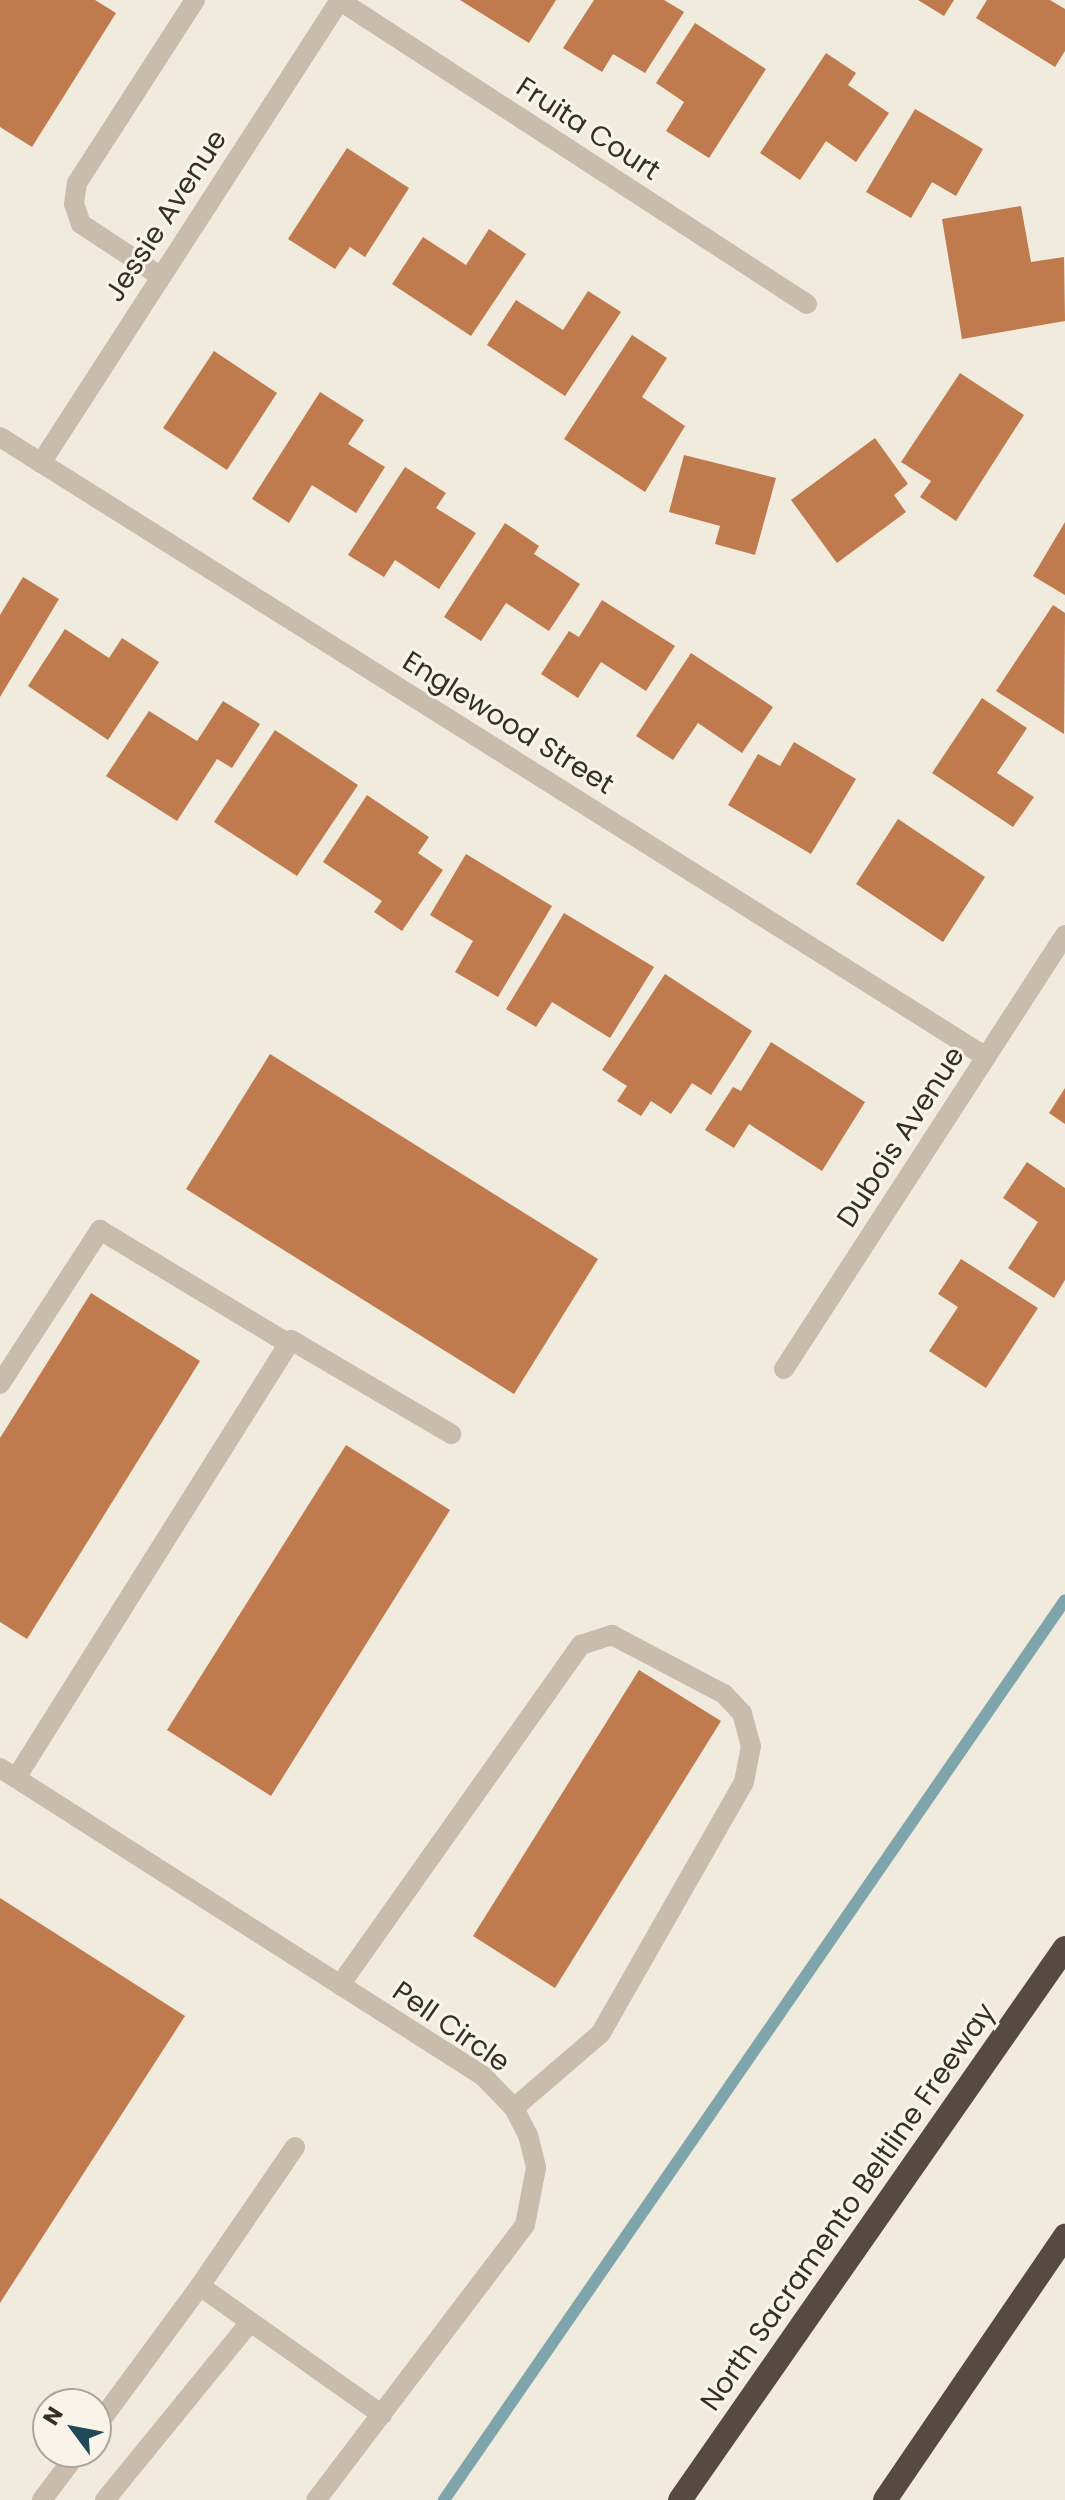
<!DOCTYPE html>
<html>
<head>
<meta charset="utf-8">
<style>
	body { margin:0 }
	#map { position:relative; width:1065px; height:2500px; overflow:hidden; background:#f1ebde; font-family:Poppins,sans-serif }
	div>[style] { position:absolute }
	.stream>* { height:12px; margin:-6px; padding:0 6px; transform-origin:6px; border-radius:6px; background:#7ea4ac }
	.building>* { inset:0; background:#bf7a4e }
	.minor>* { height:20px; margin:-10px; padding:0 10px; transform-origin:10px; border-radius:10px; background:#c9bcaa }
	.highway>* { height:24px; margin:-12px; padding:0 12px; transform-origin:12px; border-radius:12px; background:#574b41 }
	span { translate:-50% -50%; white-space:nowrap; text-align:center; line-height:1.15; -webkit-text-stroke:6px #f9f4ea; paint-order:stroke }
	.street-label { font-size:28px; color:#362f29 }
	.north { position:absolute; left:32px; top:2388px; width:80px; height:80px; box-sizing:border-box; background:#f9f4ea; border:2px solid #aba59d; border-radius:50%; rotate:302deg; font-size:22px; font-weight:700; line-height:32px; text-align:center; color:#362f29 }
	.north::after { content:''; display:block; margin:auto; width:28px; height:36px; background:#214a56; clip-path:polygon(50% 0,100% 100%,50% 72%,0 100%) }
</style>
</head>
<body>
<div id="map">
	<div class="stream">
		<i style="left:444px;top:2500px;width:1093px;rotate:-55.39deg"></i>
	</div>
	<div class="building">
		<i style="clip-path:polygon(0 0,95px 0,116px 13px,32px 147px,0 127px)"></i>
		<i style="clip-path:polygon(460px 0,556px 0,529px 43px)"></i>
		<i style="clip-path:polygon(594px 0,664px 0,684px 12px,645px 73px,613px 54px,602px 72px,563px 48px)"></i>
		<i style="clip-path:polygon(918px 0,954px 0,944px 16px)"></i>
		<i style="clip-path:polygon(987px 0,1050px 0,1065px 9px,1065px 51px,1055px 67px,976px 18px)"></i>
		<i style="clip-path:polygon(695px 23px,766px 69px,709px 158px,666px 131px,684px 102px,656px 83px)"></i>
		<i style="clip-path:polygon(826px 53px,856px 73px,848px 85px,889px 113px,856px 162px,826px 141px,800px 180px,760px 153px)"></i>
		<i style="clip-path:polygon(915px 109px,983px 149px,956px 196px,932px 182px,911px 218px,866px 192px)"></i>
		<i style="clip-path:polygon(347px 148px,409px 188px,365px 257px,350px 247px,335px 269px,288px 239px)"></i>
		<i style="clip-path:polygon(1021px 206px,1031px 262px,1064px 257px,1065px 321px,962px 339px,942px 219px)"></i>
		<i style="clip-path:polygon(489px 229px,526px 254px,471px 336px,392px 284px,423px 237px,466px 265px)"></i>
		<i style="clip-path:polygon(588px 291px,621px 312px,565px 396px,487px 345px,516px 300px,563px 330px)"></i>
		<i style="clip-path:polygon(632px 335px,667px 358px,642px 397px,685px 426px,645px 492px,564px 439px)"></i>
		<i style="clip-path:polygon(214px 351px,277px 393px,227px 470px,163px 428px)"></i>
		<i style="clip-path:polygon(960px 373px,1024px 415px,956px 521px,920px 497px,931px 481px,901px 462px)"></i>
		<i style="clip-path:polygon(320px 392px,364px 420px,348px 444px,385px 467px,356px 513px,312px 485px,289px 523px,252px 499px)"></i>
		<i style="clip-path:polygon(875px 438px,908px 484px,894px 495px,906px 512px,837px 563px,791px 500px)"></i>
		<i style="clip-path:polygon(684px 455px,776px 478px,755px 555px,715px 544px,720px 526px,669px 512px)"></i>
		<i style="clip-path:polygon(405px 467px,446px 493px,436px 508px,476px 533px,439px 589px,395px 560px,384px 577px,348px 555px)"></i>
		<i style="clip-path:polygon(1065px 522px,1065px 595px,1033px 576px)"></i>
		<i style="clip-path:polygon(505px 523px,539px 546px,534px 554px,580px 584px,549px 631px,506px 603px,481px 641px,444px 617px)"></i>
		<i style="clip-path:polygon(23px 577px,59px 599px,0 697px,0 615px)"></i>
		<i style="clip-path:polygon(602px 600px,675px 646px,646px 691px,601px 662px,578px 698px,541px 674px,569px 631px,579px 637px)"></i>
		<i style="clip-path:polygon(1053px 605px,1065px 613px,1064px 734px,996px 691px)"></i>
		<i style="clip-path:polygon(65px 629px,109px 658px,122px 638px,159px 662px,108px 740px,28px 686px)"></i>
		<i style="clip-path:polygon(691px 653px,773px 707px,742px 753px,698px 723px,673px 760px,636px 736px)"></i>
		<i style="clip-path:polygon(982px 698px,1027px 728px,997px 773px,1034px 797px,1013px 827px,932px 773px)"></i>
		<i style="clip-path:polygon(223px 701px,260px 724px,232px 768px,217px 759px,177px 821px,106px 776px,149px 711px,197px 741px)"></i>
		<i style="clip-path:polygon(275px 730px,358px 785px,297px 876px,214px 822px)"></i>
		<i style="clip-path:polygon(794px 742px,856px 779px,811px 854px,728px 805px,758px 754px,780px 766px)"></i>
		<i style="clip-path:polygon(367px 795px,429px 837px,418px 853px,443px 870px,402px 931px,374px 912px,382px 901px,323px 862px)"></i>
		<i style="clip-path:polygon(898px 819px,985px 877px,943px 942px,856px 884px)"></i>
		<i style="clip-path:polygon(466px 854px,552px 906px,498px 997px,455px 972px,473px 941px,430px 915px)"></i>
		<i style="clip-path:polygon(564px 913px,654px 967px,610px 1038px,552px 1002px,536px 1027px,506px 1009px)"></i>
		<i style="clip-path:polygon(665px 974px,752px 1031px,711px 1095px,692px 1083px,671px 1114px,651px 1101px,641px 1116px,617px 1101px,627px 1086px,602px 1070px)"></i>
		<i style="clip-path:polygon(771px 1042px,865px 1102px,822px 1171px,749px 1124px,734px 1148px,705px 1130px,733px 1087px,741px 1091px)"></i>
		<i style="clip-path:polygon(270px 1054px,598px 1259px,514px 1394px,186px 1189px)"></i>
		<i style="clip-path:polygon(1065px 1088px,1065px 1124px,1049px 1113px)"></i>
		<i style="clip-path:polygon(1027px 1162px,1065px 1188px,1065px 1280px,1054px 1298px,1008px 1268px,1038px 1222px,1003px 1198px)"></i>
		<i style="clip-path:polygon(961px 1259px,1038px 1308px,986px 1388px,929px 1351px,958px 1307px,938px 1294px)"></i>
		<i style="clip-path:polygon(91px 1293px,200px 1361px,27px 1639px,0 1622px,0 1438px)"></i>
		<i style="clip-path:polygon(346px 1445px,450px 1510px,271px 1796px,167px 1730px)"></i>
		<i style="clip-path:polygon(639px 1670px,721px 1721px,555px 1988px,473px 1936px)"></i>
		<i style="clip-path:polygon(0 1898px,185px 2016px,0 2303px)"></i>
	</div>
	<div class="minor">
		<i style="left:339px;top:0;width:558px;rotate:33.01deg"></i>
		<i style="left:160px;top:276px;width:95px;rotate:-146.6deg"></i>
		<i style="left:81px;top:224px;width:21px;rotate:-109deg"></i>
		<i style="left:74px;top:204px;width:21px;rotate:-82deg"></i>
		<i style="left:77px;top:183px;width:218px;rotate:-57.2deg"></i>
		<i style="left:0;top:437px;width:1165px;rotate:32.16deg"></i>
		<i style="left:41px;top:463px;width:551px;rotate:-57.15deg"></i>
		<i style="left:784px;top:1369px;width:517px;rotate:-57.08deg"></i>
		<i style="left:0;top:1384px;width:184px;rotate:-57deg"></i>
		<i style="left:100px;top:1230px;width:221px;rotate:31.1deg"></i>
		<i style="left:0;top:1768px;width:573px;rotate:32.52deg"></i>
		<i style="left:483px;top:2076px;width:45px;rotate:45.9deg"></i>
		<i style="left:514px;top:2108px;width:30px;rotate:63deg"></i>
		<i style="left:528px;top:2135px;width:34px;rotate:76deg"></i>
		<i style="left:536px;top:2168px;width:58px;rotate:100.9deg"></i>
		<i style="left:525px;top:2225px;width:345px;rotate:127.2deg"></i>
		<i style="left:16px;top:1778px;width:517px;rotate:-57.88deg"></i>
		<i style="left:291px;top:1340px;width:186px;rotate:30.4deg"></i>
		<i style="left:340px;top:1985px;width:417px;rotate:-54.7deg"></i>
		<i style="left:581px;top:1645px;width:33px;rotate:-18deg"></i>
		<i style="left:612px;top:1635px;width:127px;rotate:27.8deg"></i>
		<i style="left:724px;top:1694px;width:26px;rotate:47deg"></i>
		<i style="left:742px;top:1713px;width:34px;rotate:75deg"></i>
		<i style="left:751px;top:1746px;width:37px;rotate:101deg"></i>
		<i style="left:744px;top:1782px;width:290px;rotate:119.7deg"></i>
		<i style="left:600px;top:2034px;width:113px;rotate:139.3deg"></i>
		<i style="left:295px;top:2147px;width:168px;rotate:124.4deg"></i>
		<i style="left:200px;top:2286px;width:223px;rotate:35.3deg"></i>
		<i style="left:96px;top:2427px;width:175px;rotate:-53.6deg"></i>
		<i style="left:42px;top:2500px;width:60px;rotate:-53.1deg"></i>
		<i style="left:105px;top:2500px;width:230px;rotate:-50.8deg"></i>
	</div>
	<div class="highway">
		<i style="left:680px;top:2500px;width:673px;rotate:-55.11deg"></i>
		<i style="left:885px;top:2500px;width:320px;rotate:-55.7deg"></i>
	</div>
	<div class="street-label">
		<span style="left:588px;top:129px;rotate:33deg">Fruita Court</span>
		<span style="left:166px;top:216px;rotate:-57deg">Jessie Avenue</span>
		<span style="left:508px;top:723px;rotate:32deg">Englewood Street</span>
		<span style="left:901px;top:1137px;rotate:-57deg">Dubois Avenue</span>
		<span style="left:451px;top:2027px;rotate:35deg">Pell Circle</span>
		<span style="left:848px;top:2207px;rotate:-55deg">North Sacramento Beltline Freeway</span>
	</div>
	<div class="north">N</div>
</div>
</body>
</html>
